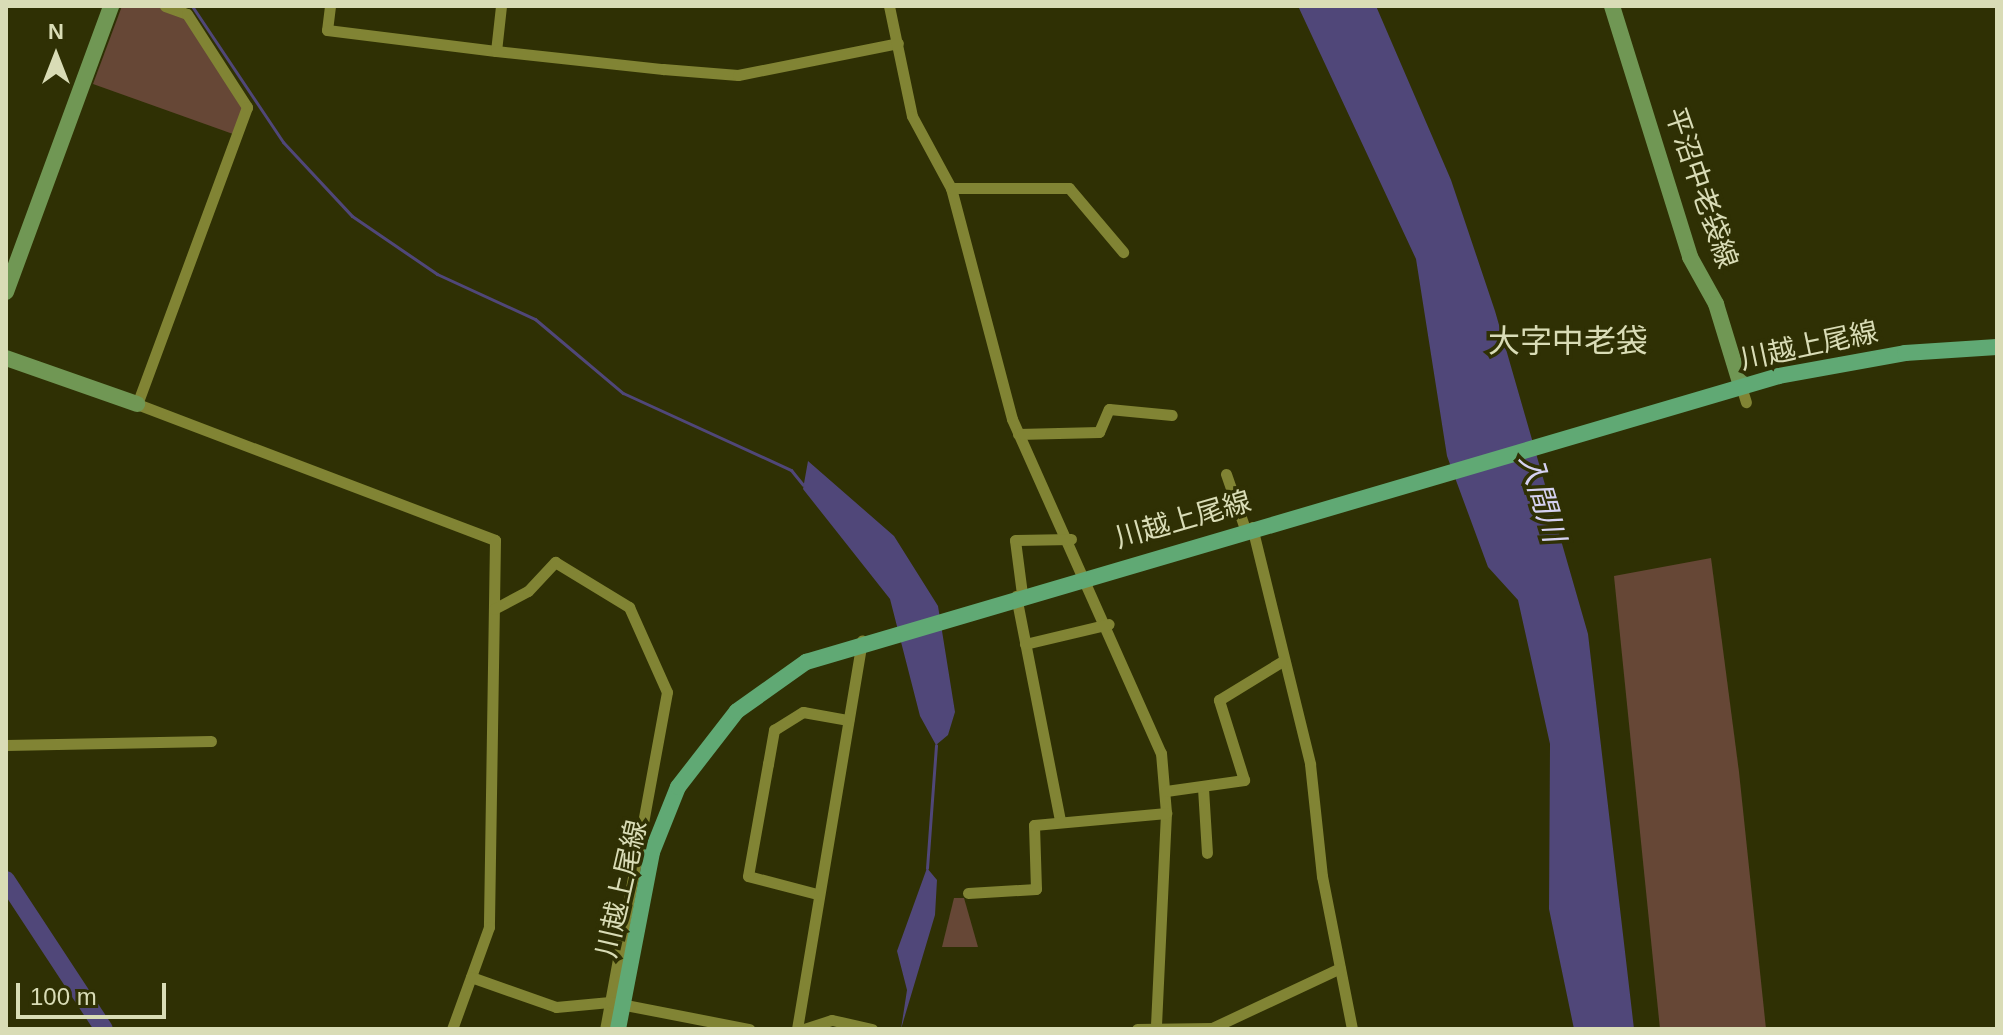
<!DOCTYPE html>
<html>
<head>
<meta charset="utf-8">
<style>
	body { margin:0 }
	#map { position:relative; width:2003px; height:1035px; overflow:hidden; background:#2f3004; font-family:Helvetica,"Noto Sans JP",sans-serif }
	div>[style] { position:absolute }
	.green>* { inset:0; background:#664736 }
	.water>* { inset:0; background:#504779 }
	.stream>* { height:3px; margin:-1.5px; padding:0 1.5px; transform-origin:1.5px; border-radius:1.5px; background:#504779 }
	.river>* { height:18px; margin:-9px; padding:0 9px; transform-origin:9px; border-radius:9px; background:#504779 }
	.street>* { height:11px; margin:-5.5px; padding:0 5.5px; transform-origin:5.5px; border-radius:5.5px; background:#818434 }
	.secondary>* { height:16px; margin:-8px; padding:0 8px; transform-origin:8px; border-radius:8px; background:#709754 }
	.primary>* { height:16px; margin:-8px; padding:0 8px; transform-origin:8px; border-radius:8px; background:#60a974 }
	span { translate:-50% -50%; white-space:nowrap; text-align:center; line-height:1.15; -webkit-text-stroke:7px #2f3004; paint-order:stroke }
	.street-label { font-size:28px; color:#d9dcb6 }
	.water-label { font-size:30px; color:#d5d1f1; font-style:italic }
	.quarter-label { font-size:32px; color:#d9dcb6 }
	.frame { position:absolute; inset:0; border:8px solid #d9dcb6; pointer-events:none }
	.north { position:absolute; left:16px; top:16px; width:80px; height:80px; -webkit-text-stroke:6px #2f3004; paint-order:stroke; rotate:0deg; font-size:22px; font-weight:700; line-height:32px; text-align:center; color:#d9dcb6 }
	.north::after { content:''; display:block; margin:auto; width:28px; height:36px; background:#d9dcb6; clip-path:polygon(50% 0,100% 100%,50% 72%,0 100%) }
	.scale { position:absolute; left:16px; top:983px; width:150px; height:36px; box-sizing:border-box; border:4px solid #d9dcb6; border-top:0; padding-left:10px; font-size:24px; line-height:28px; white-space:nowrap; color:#d9dcb6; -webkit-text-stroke:6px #2f3004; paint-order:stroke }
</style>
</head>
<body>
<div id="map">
	<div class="green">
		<i style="clip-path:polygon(122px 6px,157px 6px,185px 17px,243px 107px,233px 134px,93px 84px)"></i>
		<i style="clip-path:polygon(1711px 558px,1739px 772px,1766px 1029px,1660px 1029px,1614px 576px)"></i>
		<i style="clip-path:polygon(954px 898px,964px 898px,978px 947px,942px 947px)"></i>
	</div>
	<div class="water">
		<i style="clip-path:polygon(1298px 6px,1376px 6px,1451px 180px,1495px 311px,1588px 634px,1634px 1029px,1574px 1029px,1549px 909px,1550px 744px,1518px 600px,1488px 567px,1447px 456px,1416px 259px)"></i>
		<i style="clip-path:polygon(808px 461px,894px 536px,938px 606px,955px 712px,948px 735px,936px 745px,920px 716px,890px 599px,803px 489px)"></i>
		<i style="clip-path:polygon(927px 868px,937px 880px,935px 915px,901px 1029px,907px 990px,897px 951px)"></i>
	</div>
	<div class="stream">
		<i style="left:192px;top:6px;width:164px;rotate:56.2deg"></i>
		<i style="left:283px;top:142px;width:101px;rotate:47deg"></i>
		<i style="left:352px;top:216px;width:103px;rotate:34.3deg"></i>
		<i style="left:437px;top:274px;width:108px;rotate:24.7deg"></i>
		<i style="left:535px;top:319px;width:115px;rotate:40.1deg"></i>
		<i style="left:623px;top:393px;width:185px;rotate:24.6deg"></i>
		<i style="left:791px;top:470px;width:19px;rotate:51deg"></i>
		<i style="left:927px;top:868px;width:123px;rotate:-85.8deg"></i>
	</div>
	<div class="river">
		<i style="left:6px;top:880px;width:178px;rotate:56.7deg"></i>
	</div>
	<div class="street">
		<i style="left:165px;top:6px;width:23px;rotate:20deg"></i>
		<i style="left:187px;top:14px;width:111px;rotate:57.2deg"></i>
		<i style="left:247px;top:107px;width:317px;rotate:110.3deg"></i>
		<i style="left:137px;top:404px;width:383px;rotate:20.8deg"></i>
		<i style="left:495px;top:540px;width:387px;rotate:90.9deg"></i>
		<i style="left:489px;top:927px;width:109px;rotate:109.9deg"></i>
		<i style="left:330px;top:6px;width:24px;rotate:97deg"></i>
		<i style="left:327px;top:30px;width:170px;rotate:7.1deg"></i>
		<i style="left:501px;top:6px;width:45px;rotate:96.3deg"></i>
		<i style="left:496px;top:51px;width:168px;rotate:6.2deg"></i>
		<i style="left:663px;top:69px;width:75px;rotate:4.6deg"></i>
		<i style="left:738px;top:75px;width:163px;rotate:-11.3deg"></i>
		<i style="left:889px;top:6px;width:112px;rotate:78.2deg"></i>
		<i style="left:912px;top:116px;width:82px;rotate:61.6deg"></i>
		<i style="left:951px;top:188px;width:239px;rotate:75.2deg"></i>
		<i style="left:1012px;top:419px;width:366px;rotate:66deg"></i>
		<i style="left:1161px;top:753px;width:60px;rotate:85.2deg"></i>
		<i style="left:1166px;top:813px;width:216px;rotate:92.7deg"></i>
		<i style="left:951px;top:188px;width:118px"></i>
		<i style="left:1069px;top:188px;width:84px;rotate:49.8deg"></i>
		<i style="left:1741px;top:386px;width:17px;rotate:73deg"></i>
		<i style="left:1018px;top:434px;width:81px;rotate:-1.4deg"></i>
		<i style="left:1099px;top:432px;width:25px;rotate:-67deg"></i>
		<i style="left:1109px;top:409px;width:63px;rotate:5.4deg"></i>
		<i style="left:1226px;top:474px;width:58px;rotate:70.9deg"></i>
		<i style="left:1252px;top:527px;width:244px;rotate:76.2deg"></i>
		<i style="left:1310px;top:764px;width:113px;rotate:83.9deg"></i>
		<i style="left:1322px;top:876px;width:156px;rotate:78.9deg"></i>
		<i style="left:1022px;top:594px;width:54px;rotate:-97.4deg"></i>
		<i style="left:1015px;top:540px;width:56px;rotate:-1deg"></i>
		<i style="left:1016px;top:596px;width:229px;rotate:78.9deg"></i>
		<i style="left:494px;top:609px;width:38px;rotate:-28deg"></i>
		<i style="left:528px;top:591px;width:40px;rotate:-47deg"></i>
		<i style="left:555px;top:562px;width:87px;rotate:31.3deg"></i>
		<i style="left:629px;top:607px;width:93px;rotate:65.9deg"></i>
		<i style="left:667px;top:692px;width:343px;rotate:100.4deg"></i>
		<i style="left:1025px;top:644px;width:86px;rotate:-13.4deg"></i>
		<i style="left:6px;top:745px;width:205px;rotate:-1.1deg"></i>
		<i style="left:1203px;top:788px;width:65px;rotate:86.5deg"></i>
		<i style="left:1166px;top:791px;width:79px;rotate:-8deg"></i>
		<i style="left:1244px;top:780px;width:84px;rotate:-107.4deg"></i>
		<i style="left:1219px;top:700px;width:73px;rotate:-31.5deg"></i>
		<i style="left:968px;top:893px;width:68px;rotate:-3.4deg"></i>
		<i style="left:1036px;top:889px;width:64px;rotate:-91.8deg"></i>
		<i style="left:1034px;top:825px;width:133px;rotate:-5.2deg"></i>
		<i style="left:817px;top:894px;width:71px;rotate:-165.4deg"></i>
		<i style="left:748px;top:876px;width:114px;rotate:-79.9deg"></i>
		<i style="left:768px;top:764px;width:35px;rotate:-80deg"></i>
		<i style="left:774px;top:730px;width:34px;rotate:-32deg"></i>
		<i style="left:803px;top:712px;width:46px;rotate:10.1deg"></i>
		<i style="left:471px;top:977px;width:90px;rotate:19.4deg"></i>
		<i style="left:556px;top:1007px;width:54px;rotate:-5.3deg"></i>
		<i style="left:610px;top:1002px;width:142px;rotate:11deg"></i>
		<i style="left:797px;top:1029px;width:394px;rotate:-80.5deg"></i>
		<i style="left:804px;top:1029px;width:29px;rotate:-18deg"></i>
		<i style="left:832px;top:1020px;width:41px;rotate:12.7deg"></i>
		<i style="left:1137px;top:1029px;width:75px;rotate:-0.8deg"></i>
		<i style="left:1212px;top:1028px;width:141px;rotate:-25.1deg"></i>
	</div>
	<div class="secondary">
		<i style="left:1612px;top:6px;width:263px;rotate:72.7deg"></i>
		<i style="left:1690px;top:257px;width:54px;rotate:61deg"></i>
		<i style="left:1716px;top:304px;width:86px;rotate:73deg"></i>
		<i style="left:6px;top:292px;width:305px;rotate:-69.8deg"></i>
		<i style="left:6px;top:358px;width:139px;rotate:19.3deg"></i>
	</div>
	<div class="primary">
		<i style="left:618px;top:1029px;width:180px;rotate:-79.1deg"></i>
		<i style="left:652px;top:852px;width:70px;rotate:-68.2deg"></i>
		<i style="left:678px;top:787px;width:96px;rotate:-52.2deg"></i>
		<i style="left:737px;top:711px;width:85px;rotate:-35.4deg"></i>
		<i style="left:806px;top:662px;width:1014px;rotate:-16.38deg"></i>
		<i style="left:1779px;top:376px;width:128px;rotate:-10.3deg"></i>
		<i style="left:1905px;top:353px;width:92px;rotate:-3.7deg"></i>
	</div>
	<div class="street-label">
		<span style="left:1701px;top:188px;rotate:71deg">平沼中老袋線</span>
		<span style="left:1809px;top:346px;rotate:-12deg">川越上尾線</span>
		<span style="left:1183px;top:520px;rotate:-16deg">川越上尾線</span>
		<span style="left:622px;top:889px;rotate:-77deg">川越上尾線</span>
	</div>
	<div class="water-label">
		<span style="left:1542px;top:498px;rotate:73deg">入間川</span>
	</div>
	<div class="quarter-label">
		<span style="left:1568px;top:341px">大字中老袋</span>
	</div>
	<div class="frame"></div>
	<div class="north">N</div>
	<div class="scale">100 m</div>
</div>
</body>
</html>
